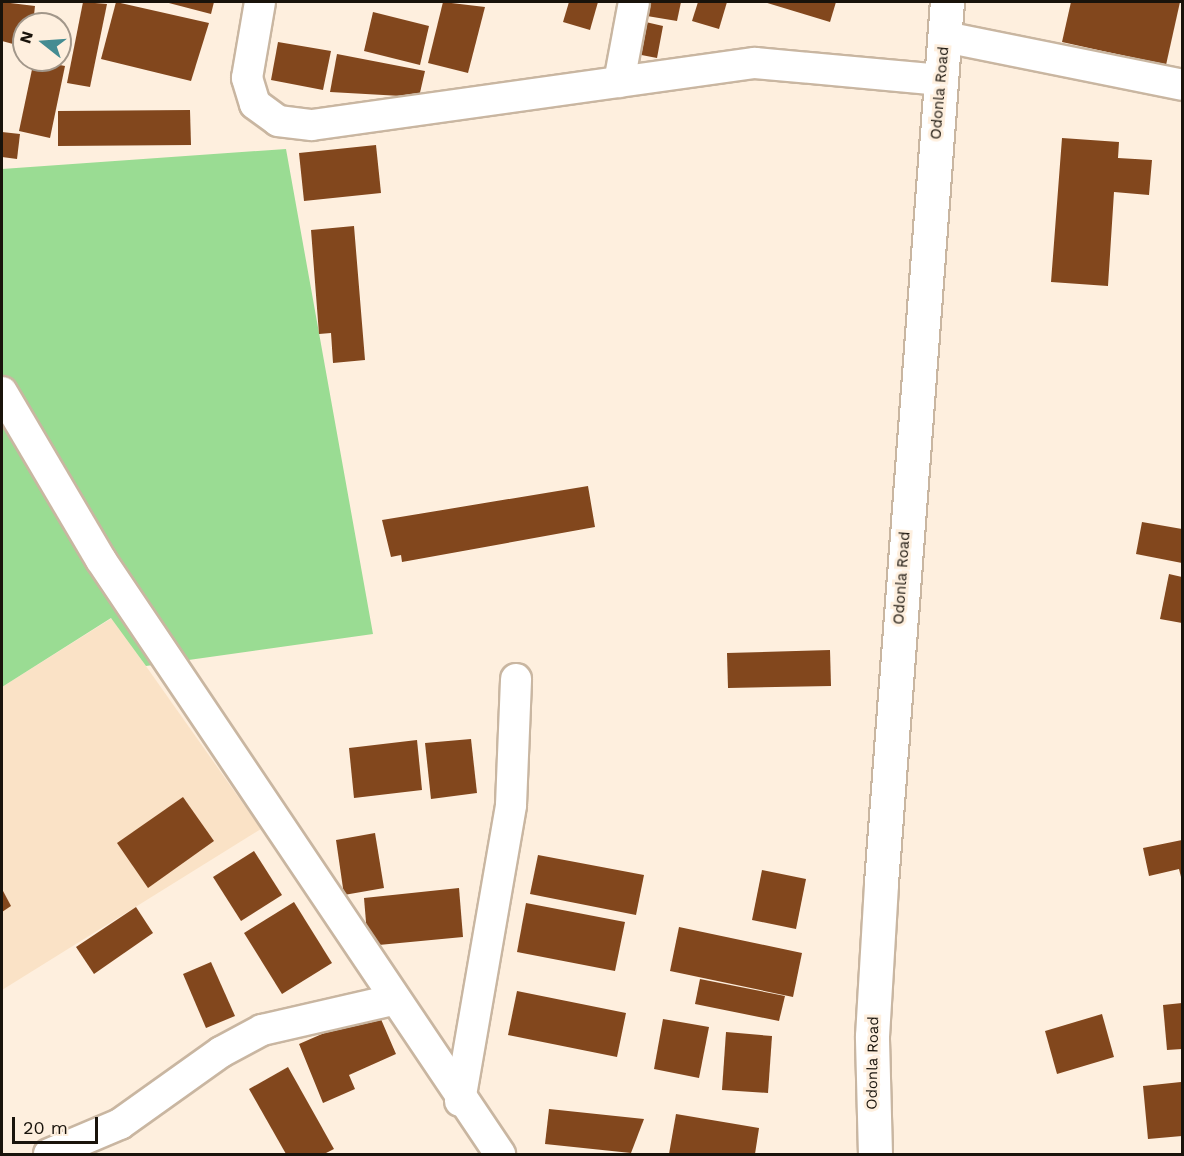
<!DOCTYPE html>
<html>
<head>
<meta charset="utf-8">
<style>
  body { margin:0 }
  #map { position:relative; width:1184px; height:1156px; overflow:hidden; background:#feefde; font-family:"Work Sans",sans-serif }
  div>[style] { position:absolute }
  .built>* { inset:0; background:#fae2c6 }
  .green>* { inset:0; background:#9adc93 }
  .building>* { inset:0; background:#82471d }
  .roads { filter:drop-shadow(2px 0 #c9b6a1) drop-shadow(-2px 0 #c9b6a1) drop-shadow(0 2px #c9b6a1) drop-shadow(0 -2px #c9b6a1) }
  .street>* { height:30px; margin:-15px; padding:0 15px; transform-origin:15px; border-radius:15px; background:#fff }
  .secondary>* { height:33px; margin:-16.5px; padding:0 16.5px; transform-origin:16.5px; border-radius:16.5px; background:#fff }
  span { translate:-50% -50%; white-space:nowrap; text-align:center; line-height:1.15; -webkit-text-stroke:6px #feefde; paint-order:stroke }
  .street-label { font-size:15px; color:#19130b }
  .frame { position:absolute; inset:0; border:3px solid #19130b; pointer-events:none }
  .north { position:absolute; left:12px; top:12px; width:60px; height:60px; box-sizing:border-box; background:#feefde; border:2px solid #a2978a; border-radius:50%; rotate:287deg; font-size:16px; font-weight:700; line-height:24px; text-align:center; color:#19130b }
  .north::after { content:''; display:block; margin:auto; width:21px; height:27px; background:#448c92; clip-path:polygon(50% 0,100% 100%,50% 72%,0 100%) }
  .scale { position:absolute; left:12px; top:1117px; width:86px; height:27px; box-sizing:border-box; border:3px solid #19130b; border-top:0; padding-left:8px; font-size:18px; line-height:21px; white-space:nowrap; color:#19130b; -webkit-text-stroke:4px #feefde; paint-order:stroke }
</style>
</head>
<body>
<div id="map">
  <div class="built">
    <i style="clip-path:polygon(112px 618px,261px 829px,2px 990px,2px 687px)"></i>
  </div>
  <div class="green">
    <i style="clip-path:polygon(286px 149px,373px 634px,146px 666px,111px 618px,2px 687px,2px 169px)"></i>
  </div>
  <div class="building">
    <i style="clip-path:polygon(2px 2px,35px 6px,33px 24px,24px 24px,24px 47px,2px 41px)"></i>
    <i style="clip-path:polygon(83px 2px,107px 4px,90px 87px,67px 83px)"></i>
    <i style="clip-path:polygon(116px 2px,209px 23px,191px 81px,101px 59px)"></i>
    <i style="clip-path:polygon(165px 2px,214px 2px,211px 14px)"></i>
    <i style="clip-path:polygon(443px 2px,485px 7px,468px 73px,428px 63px)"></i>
    <i style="clip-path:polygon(569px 2px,598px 2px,590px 30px,563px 22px)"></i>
    <i style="clip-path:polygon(643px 2px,681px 2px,677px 21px,641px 15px)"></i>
    <i style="clip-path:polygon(698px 2px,727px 2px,719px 29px,692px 21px)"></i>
    <i style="clip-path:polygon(764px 2px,836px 2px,830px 22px)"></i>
    <i style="clip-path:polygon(1071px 2px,1180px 2px,1166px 65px,1062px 42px)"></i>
    <i style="clip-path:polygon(373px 12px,429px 26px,420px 65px,364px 51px)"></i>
    <i style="clip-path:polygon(637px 20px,663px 26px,657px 58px,631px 53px)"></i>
    <i style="clip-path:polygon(278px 42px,331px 51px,323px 90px,271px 80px)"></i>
    <i style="clip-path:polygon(337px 54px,425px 71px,419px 97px,330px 92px)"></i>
    <i style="clip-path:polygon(34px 60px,65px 66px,50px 138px,19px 131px)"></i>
    <i style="clip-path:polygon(190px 110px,191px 145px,58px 146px,58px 111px)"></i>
    <i style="clip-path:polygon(2px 132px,20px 134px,17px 159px,2px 157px)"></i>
    <i style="clip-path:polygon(1062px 138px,1119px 142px,1118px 158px,1152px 160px,1149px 195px,1114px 192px,1108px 286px,1051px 282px)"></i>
    <i style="clip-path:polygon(376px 145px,381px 193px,304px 201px,299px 153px)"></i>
    <i style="clip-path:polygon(354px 226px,365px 360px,333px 363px,331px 333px,319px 334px,311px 230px)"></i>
    <i style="clip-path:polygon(588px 486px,595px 527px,402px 562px,401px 555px,391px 557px,382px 520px)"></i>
    <i style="clip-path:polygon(1142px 522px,1182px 529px,1182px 563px,1136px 554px)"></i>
    <i style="clip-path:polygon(1169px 574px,1182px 577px,1182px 623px,1160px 619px)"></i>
    <i style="clip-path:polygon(830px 650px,831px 686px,728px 688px,727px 653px)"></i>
    <i style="clip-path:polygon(471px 739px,477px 793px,431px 799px,425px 743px)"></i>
    <i style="clip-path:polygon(417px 740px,422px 790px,354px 798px,349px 748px)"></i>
    <i style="clip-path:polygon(183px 797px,214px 841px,148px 888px,117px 843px)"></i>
    <i style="clip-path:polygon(375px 833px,384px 888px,344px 895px,336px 840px)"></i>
    <i style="clip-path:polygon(1182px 840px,1182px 881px,1179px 869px,1149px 876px,1143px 848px)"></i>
    <i style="clip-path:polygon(254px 851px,282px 895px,241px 921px,213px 877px)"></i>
    <i style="clip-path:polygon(538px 855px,644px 875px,636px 915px,530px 894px)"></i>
    <i style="clip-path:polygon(762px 870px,806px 879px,796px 929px,752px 920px)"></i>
    <i style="clip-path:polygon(459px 888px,463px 937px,368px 946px,364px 898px)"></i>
    <i style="clip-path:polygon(2px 889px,11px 906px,2px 912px)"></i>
    <i style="clip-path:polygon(294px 902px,332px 963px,282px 994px,244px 933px)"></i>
    <i style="clip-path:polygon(526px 903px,625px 922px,615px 971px,517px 952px)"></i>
    <i style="clip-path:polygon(136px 907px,153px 933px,94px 974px,76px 947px)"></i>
    <i style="clip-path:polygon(679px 927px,802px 953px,793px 997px,670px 971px)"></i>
    <i style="clip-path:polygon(211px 962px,235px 1016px,206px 1028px,183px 974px)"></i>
    <i style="clip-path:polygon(700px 979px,785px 996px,779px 1021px,695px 1004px)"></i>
    <i style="clip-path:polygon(517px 991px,626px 1013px,617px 1057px,508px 1035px)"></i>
    <i style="clip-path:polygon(1182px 1003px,1182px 1049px,1167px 1050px,1163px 1005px)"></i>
    <i style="clip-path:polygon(377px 1010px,396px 1054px,349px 1075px,355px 1089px,323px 1103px,299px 1044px)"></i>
    <i style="clip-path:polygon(1102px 1014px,1114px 1057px,1057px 1074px,1045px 1031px)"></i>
    <i style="clip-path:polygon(663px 1019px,709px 1027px,699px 1078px,654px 1069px)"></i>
    <i style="clip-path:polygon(726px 1032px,772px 1036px,768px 1093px,722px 1090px)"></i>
    <i style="clip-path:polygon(288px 1067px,334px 1149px,324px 1154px,286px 1154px,249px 1089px)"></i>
    <i style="clip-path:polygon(1181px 1082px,1182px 1136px,1148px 1139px,1143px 1086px)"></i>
    <i style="clip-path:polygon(549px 1109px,644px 1119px,631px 1153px,545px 1144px)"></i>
    <i style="clip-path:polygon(676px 1114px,759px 1128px,755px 1154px,669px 1154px)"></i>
  </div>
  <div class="roads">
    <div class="street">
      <i style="left:260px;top:2px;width:77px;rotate:99.7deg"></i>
      <i style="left:247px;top:78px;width:27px;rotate:73deg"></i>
      <i style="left:255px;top:104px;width:29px;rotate:36deg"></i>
      <i style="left:278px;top:121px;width:34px;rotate:7deg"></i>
      <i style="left:312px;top:125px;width:447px;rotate:-8deg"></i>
      <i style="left:755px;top:63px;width:187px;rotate:5.2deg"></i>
      <i style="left:945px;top:37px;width:242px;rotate:11.4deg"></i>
      <i style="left:619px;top:82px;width:81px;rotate:-79.4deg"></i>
      <i style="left:2px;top:392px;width:195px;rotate:59.5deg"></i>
      <i style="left:101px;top:560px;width:716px;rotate:56.11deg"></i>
      <i style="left:460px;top:1101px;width:300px;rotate:-80.2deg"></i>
      <i style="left:511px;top:805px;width:126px;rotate:-87.7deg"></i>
      <i style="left:49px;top:1154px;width:77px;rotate:-22.9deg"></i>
      <i style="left:120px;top:1124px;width:124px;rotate:-35.5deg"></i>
      <i style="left:221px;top:1052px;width:47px;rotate:-28.2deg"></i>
      <i style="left:262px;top:1030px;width:134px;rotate:-12.9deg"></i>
    </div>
    <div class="secondary">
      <i style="left:875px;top:1154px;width:118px;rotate:-91.5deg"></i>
      <i style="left:872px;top:1036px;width:153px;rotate:-86.6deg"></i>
      <i style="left:881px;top:883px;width:883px;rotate:-85.72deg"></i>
    </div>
  </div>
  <div class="street-label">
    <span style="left:940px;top:93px;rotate:-85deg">Odonla Road</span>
    <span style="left:902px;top:578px;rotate:-86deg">Odonla Road</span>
    <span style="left:873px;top:1063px;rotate:-89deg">Odonla Road</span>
  </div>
  <div class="frame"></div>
  <div class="north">N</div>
  <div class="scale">20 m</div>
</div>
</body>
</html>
